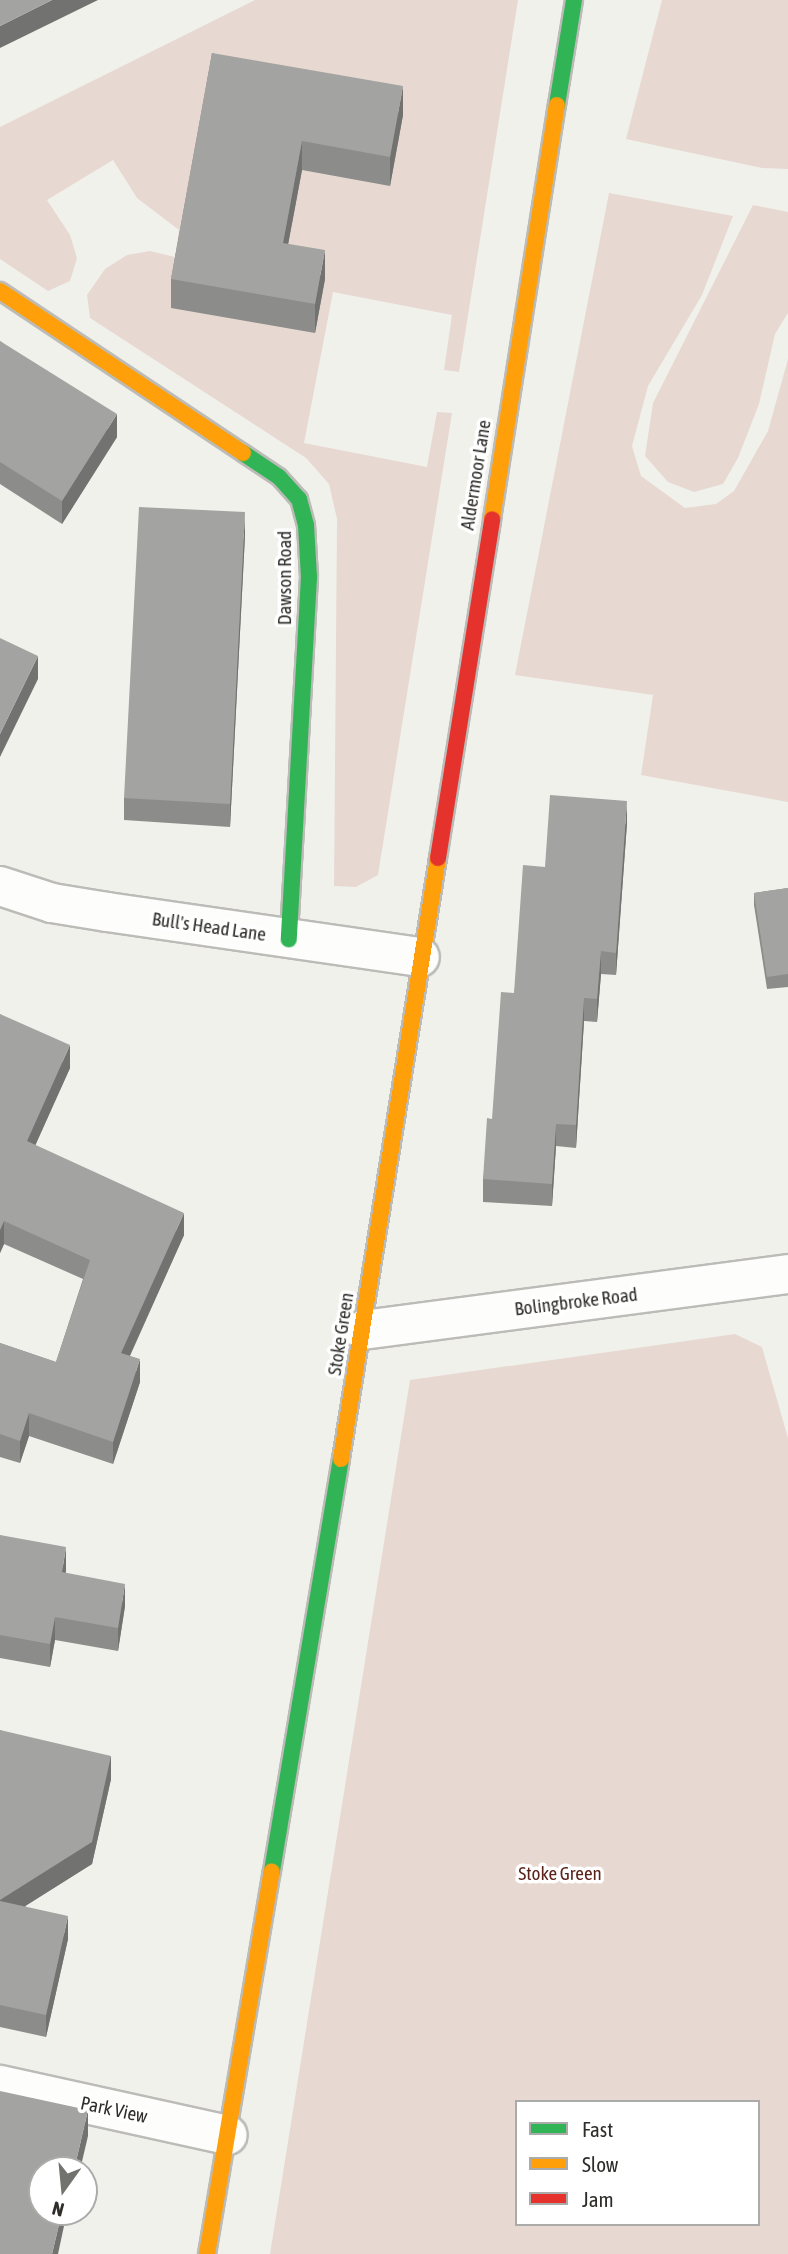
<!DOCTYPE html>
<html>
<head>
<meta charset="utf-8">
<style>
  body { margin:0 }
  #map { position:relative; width:788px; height:2254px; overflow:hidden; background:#f1f1ec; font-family:"Asap Condensed",sans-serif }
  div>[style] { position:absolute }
  .green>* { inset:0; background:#e8d8d2 }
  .roads { filter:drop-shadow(2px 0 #bcbbb7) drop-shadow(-2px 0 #bcbbb7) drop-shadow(0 2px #bcbbb7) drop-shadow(0 -2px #bcbbb7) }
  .street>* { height:38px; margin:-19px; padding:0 19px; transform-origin:19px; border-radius:19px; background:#fdfdfc }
  .fast>* { height:16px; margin:-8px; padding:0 8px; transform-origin:8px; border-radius:8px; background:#30b455 }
  .slow>* { height:16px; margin:-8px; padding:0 8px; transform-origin:8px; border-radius:8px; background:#ff9f0a }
  .jam>* { height:16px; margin:-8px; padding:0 8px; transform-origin:8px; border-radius:8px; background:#e5322d }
  .wall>* { inset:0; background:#8c8d8a }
  .shaded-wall>* { inset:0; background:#727371 }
  .building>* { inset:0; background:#a3a4a1 }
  span { translate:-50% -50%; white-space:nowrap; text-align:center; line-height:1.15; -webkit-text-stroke:7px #fff; paint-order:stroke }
  .street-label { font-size:19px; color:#2e2d2a }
  .park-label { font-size:19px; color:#5c231a }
  .legend { position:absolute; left:515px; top:2100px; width:245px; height:126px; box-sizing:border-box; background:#fff; border:2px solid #ababaa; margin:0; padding:9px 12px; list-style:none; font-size:21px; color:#2e2d2a }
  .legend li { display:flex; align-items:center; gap:14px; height:35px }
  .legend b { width:35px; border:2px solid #ababaa }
  .north { position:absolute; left:28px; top:2156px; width:70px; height:70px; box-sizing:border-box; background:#fff; border:2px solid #ababaa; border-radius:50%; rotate:195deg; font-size:19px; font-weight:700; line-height:28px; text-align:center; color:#2e2d2a }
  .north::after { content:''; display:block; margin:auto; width:24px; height:32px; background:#72726e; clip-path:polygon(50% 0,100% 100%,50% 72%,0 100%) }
</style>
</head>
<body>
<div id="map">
  <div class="green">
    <i style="clip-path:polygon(255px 0,518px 0,459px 372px,444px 370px,452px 315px,333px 292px,304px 443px,427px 467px,437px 412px,452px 413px,378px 875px,356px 887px,334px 886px,337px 519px,329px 484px,306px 458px,90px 318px,87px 295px,105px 269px,127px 255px,150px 251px,175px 257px,179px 230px,137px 198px,113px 160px,47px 200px,70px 235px,77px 258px,70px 281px,48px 291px,0 259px,0 127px)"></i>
    <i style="clip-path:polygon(662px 0,788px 0,788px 169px,762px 168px,626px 139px)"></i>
    <i style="clip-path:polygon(609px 193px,733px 216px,702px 295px,648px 386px,632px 446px,641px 476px,685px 508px,716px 504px,734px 491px,768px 431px,788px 359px,788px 802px,641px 775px,653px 695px,515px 675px)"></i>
    <i style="clip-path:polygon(753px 205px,788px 212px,788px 313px,775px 334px,759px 404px,738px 458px,723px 484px,694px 492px,668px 482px,645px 456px,653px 403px)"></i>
    <i style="clip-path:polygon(evenodd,735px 1334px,762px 1347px,788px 1438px,788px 2254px,270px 2254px,410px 1380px,735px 1334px,517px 2102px,758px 2102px,758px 2224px,517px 2224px,517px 2102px)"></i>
  </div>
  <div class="roads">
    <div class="street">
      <i style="left:0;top:886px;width:55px;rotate:18.1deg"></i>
      <i style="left:52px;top:903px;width:56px;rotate:9.3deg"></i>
      <i style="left:107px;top:912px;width:316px;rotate:8.2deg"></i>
      <i style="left:363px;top:1330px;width:429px;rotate:-7.5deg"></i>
      <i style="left:0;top:2085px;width:233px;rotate:12.4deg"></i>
    </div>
    <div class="fast">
      <i style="left:557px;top:105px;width:106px;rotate:-80.8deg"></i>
      <i style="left:243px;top:453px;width:43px;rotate:33.7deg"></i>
      <i style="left:279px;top:477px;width:30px;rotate:48deg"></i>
      <i style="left:299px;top:499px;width:27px;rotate:75deg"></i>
      <i style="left:306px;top:525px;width:52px;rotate:86.7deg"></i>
      <i style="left:309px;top:577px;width:363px;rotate:93.2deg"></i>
      <i style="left:272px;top:1871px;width:418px;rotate:-80.5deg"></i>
    </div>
    <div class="slow">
      <i style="left:0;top:291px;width:292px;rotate:33.7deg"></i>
      <i style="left:492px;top:519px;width:419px;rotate:-81.1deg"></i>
      <i style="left:341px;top:1459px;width:609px;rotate:-80.83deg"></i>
      <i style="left:207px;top:2254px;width:388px;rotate:-80.4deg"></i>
    </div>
    <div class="jam">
      <i style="left:438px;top:858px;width:343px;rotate:-80.9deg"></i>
    </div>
  </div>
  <div class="wall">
    <i style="clip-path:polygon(212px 53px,403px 115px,390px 186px,302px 170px,288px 244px,325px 279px,315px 333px,171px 308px,171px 279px)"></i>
    <i style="clip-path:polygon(0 341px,117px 437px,62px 524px,0 484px)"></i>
    <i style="clip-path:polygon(245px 535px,230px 827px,124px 820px,124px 798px)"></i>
    <i style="clip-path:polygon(627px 823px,616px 975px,601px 974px,597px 1022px,584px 1021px,576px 1148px,556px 1146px,552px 1206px,483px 1202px,483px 1179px,514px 993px,545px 867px)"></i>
    <i style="clip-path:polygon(788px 888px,788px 987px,767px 989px,754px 905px,754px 893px)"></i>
    <i style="clip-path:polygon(0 1014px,70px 1068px,35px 1145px,184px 1235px,130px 1356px,140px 1382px,113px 1464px,29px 1436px,20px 1463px,0 1457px,0 1343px,56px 1362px,83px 1279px,4px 1244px,0 1253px)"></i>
    <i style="clip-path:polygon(0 1535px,66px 1569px,66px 1573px,125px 1606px,118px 1651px,55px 1640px,50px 1667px,0 1658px)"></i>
    <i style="clip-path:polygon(0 1730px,111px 1779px,92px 1864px,25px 1906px,68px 1939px,46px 2037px,0 2027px)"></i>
  </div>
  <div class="shaded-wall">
    <i style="clip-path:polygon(52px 0,98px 0,0 48px,0 26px)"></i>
    <i style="clip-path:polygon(403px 86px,403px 115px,390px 186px,390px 157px)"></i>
    <i style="clip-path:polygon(302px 141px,302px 170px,283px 272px,283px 243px)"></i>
    <i style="clip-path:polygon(325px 250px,325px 279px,315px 333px,315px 304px)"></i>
    <i style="clip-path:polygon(117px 414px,117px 437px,62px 524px,62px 501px)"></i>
    <i style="clip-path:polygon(245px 512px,245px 535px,230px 827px,230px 804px)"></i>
    <i style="clip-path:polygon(38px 656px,38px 679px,0 757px,0 734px)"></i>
    <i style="clip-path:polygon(627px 801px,627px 823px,616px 975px,616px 953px)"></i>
    <i style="clip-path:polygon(601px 951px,601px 974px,597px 1022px,597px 999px)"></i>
    <i style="clip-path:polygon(584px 998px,584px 1021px,576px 1148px,576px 1125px)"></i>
    <i style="clip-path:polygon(70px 1045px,70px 1068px,27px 1164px,27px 1141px)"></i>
    <i style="clip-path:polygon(556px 1124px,556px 1146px,552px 1206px,552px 1184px)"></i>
    <i style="clip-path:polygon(184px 1213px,184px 1235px,121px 1375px,121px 1353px)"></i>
    <i style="clip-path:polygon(4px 1221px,4px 1244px,0 1253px,0 1230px)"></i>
    <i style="clip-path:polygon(140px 1359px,140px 1382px,113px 1464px,113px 1442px)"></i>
    <i style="clip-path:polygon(29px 1413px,29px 1436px,20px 1463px,20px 1441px)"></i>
    <i style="clip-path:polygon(66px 1547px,66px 1569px,62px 1595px,62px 1572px)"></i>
    <i style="clip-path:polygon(125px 1584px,125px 1606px,118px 1651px,118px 1628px)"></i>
    <i style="clip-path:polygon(55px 1617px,55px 1640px,50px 1667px,50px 1644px)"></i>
    <i style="clip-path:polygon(111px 1756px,111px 1779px,92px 1864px,0 1922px,0 1900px)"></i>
    <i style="clip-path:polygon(68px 1916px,68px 1939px,46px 2037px,46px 2015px)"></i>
    <i style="clip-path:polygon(88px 2110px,88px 2136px,80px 2170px,74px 2170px)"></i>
    <i style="clip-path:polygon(62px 2212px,67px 2212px,58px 2254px,52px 2254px)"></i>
  </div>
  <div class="building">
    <i style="clip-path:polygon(0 0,52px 0,0 26px)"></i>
    <i style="clip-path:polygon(212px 53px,403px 86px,390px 157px,302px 141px,283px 243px,325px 250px,315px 304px,171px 279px)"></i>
    <i style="clip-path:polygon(0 341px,117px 414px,62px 501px,0 462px)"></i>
    <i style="clip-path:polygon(139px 507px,245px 512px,230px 804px,124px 798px)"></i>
    <i style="clip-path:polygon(0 638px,38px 656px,0 734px)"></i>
    <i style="clip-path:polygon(550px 795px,627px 801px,616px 953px,601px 951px,597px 999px,584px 998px,576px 1125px,556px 1124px,552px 1184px,483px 1179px,487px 1118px,492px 1119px,501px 992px,514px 993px,523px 865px,545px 867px)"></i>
    <i style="clip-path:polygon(788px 888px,788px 974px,767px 977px,754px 893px)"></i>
    <i style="clip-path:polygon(0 1014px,70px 1045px,27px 1141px,184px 1213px,121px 1353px,140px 1359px,113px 1442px,29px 1413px,20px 1441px,0 1434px,0 1343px,56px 1362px,90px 1260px,4px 1221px,0 1230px)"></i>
    <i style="clip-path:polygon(0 1535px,66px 1547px,62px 1572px,125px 1584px,118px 1628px,55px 1617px,50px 1644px,0 1635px)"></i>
    <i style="clip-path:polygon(0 1730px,111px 1756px,92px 1842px,0 1900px)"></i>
    <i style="clip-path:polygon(0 1901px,68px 1916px,46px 2015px,0 2005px)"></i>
    <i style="clip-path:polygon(0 2091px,88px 2110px,74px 2170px,42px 2170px,42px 2212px,62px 2212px,52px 2254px,0 2254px)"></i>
  </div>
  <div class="street-label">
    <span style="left:476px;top:475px;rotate:-81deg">Aldermoor Lane</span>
    <span style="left:285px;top:578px;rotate:-90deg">Dawson Road</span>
    <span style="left:209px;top:927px;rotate:8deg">Bull's Head Lane</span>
    <span style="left:576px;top:1302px;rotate:-7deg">Bolingbroke Road</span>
    <span style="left:341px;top:1334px;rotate:-81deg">Stoke Green</span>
    <span style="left:114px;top:2110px;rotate:12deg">Park View</span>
  </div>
  <div class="park-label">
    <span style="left:560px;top:1874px">Stoke Green</span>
  </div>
  <ul class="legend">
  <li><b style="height:9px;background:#30b455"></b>Fast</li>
  <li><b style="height:9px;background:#ff9f0a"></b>Slow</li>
  <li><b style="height:9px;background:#e5322d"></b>Jam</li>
  </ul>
  <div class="north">N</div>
</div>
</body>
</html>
